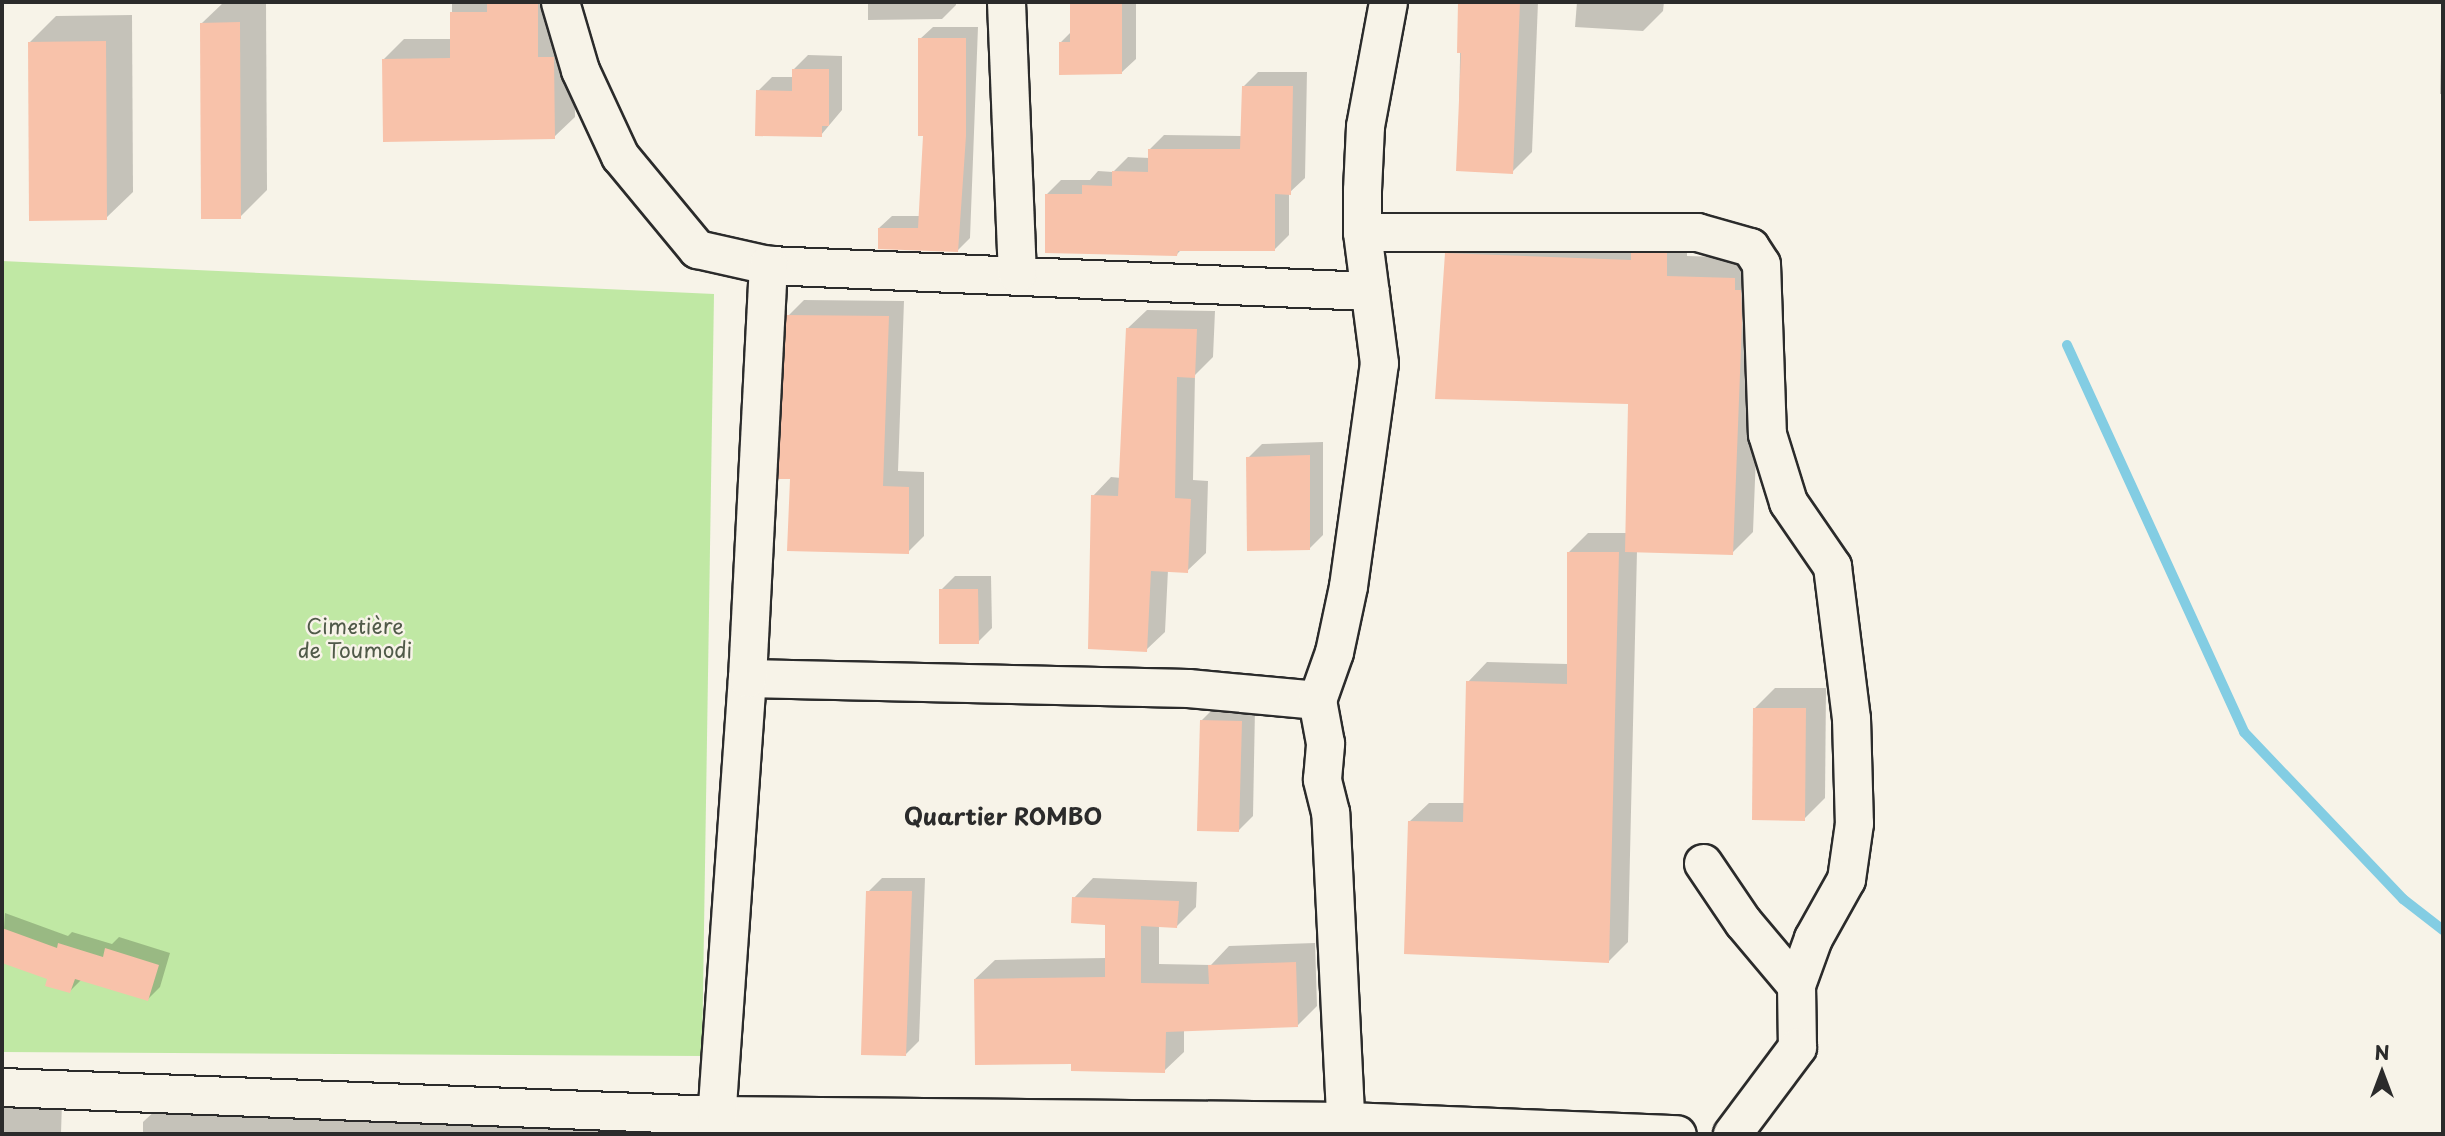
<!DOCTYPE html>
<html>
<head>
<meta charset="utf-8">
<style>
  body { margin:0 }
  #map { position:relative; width:2445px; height:1136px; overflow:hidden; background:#f7f3e8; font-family:"Playpen Sans",sans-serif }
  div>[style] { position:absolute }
  .green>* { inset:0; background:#c0e8a4 }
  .shadow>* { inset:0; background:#0003 }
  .stream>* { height:10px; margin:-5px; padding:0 5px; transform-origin:5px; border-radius:5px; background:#83cde3 }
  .building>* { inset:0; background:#f8c2aa }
  .roads { filter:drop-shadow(2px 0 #2b2b2b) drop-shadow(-2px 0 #2b2b2b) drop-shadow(0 2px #2b2b2b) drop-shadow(0 -2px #2b2b2b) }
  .minor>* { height:37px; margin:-18.5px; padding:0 18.5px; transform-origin:18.5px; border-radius:18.5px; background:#f7f3e8 }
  span { translate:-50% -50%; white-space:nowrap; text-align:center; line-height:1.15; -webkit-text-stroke:5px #f7f3e8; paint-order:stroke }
  .park-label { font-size:21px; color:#505a49 }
  .neighbourhood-label { font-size:23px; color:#2b2b2b; font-weight:700 }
  .frame { position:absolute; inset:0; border:4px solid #2b2b2b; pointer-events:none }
  .north { position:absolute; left:2347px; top:1038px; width:70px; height:70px; -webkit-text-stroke:5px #f7f3e8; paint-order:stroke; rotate:0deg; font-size:19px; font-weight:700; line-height:28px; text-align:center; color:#2b2b2b }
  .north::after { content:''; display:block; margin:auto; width:24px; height:32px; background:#2b2b2b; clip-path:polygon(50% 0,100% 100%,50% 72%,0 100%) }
</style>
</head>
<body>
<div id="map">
  <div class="green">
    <i style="clip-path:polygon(2px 261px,714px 294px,702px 1056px,2px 1052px)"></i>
  </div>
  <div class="shadow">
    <i style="clip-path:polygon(224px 2px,266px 2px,267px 190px,240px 217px,202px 23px)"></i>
    <i style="clip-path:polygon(452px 2px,558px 2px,574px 37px,575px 117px,554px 137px,383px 60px,404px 39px,452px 39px)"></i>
    <i style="clip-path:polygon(868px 2px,956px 2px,956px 5px,942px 19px,868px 20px)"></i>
    <i style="clip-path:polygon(1075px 2px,1136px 2px,1136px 59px,1122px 72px,1060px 43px,1072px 31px)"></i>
    <i style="clip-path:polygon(1461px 2px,1538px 2px,1532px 152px,1512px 172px,1458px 170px)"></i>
    <i style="clip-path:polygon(1577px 2px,1664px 2px,1663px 11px,1643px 31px,1575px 27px)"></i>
    <i style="clip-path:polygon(132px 15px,133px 192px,106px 218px,29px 43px,56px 16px)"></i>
    <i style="clip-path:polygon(933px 27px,978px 27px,970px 238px,958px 250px,879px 228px,892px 216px,920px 216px,925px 134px,920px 39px)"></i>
    <i style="clip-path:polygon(2443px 53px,2443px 94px,2440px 94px,2441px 55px)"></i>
    <i style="clip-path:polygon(808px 55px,842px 56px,842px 110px,821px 135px,758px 91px,772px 77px,794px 77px,794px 69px)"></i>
    <i style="clip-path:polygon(1258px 72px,1307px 72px,1305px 178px,1289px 193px,1289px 235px,1274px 250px,1181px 250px,1177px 254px,1047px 194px,1061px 180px,1090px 180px,1098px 171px,1113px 172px,1128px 157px,1150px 158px,1150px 149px,1164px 135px,1242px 136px,1243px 87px)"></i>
    <i style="clip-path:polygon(1468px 233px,1687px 233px,1687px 256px,1755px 258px,1762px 300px,1753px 532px,1732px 553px,1637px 551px,1628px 942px,1609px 961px,1409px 822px,1429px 803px,1465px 803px,1468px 682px,1487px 662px,1568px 664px,1568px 553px,1588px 533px,1627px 533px,1630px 403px,1447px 254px)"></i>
    <i style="clip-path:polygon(804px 300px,904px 301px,898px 471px,924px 472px,924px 536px,908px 552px,791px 477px,788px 316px)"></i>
    <i style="clip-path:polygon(1147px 310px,1215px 311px,1213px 357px,1195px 375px,1193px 480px,1208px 481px,1206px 553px,1187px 571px,1168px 570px,1165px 632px,1146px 650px,1093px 496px,1111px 477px,1121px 478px,1128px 328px)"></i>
    <i style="clip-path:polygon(1323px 442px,1323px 535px,1309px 549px,1248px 458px,1262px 444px)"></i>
    <i style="clip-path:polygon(955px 576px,991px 576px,992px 628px,978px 642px,941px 590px)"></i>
    <i style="clip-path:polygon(1775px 688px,1826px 688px,1825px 798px,1804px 819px,1755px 708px)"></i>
    <i style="clip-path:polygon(1215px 707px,1255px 708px,1253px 816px,1239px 830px,1201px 721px)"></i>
    <i style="clip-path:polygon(882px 878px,925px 878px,919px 1041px,905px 1055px,868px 892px)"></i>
    <i style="clip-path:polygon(1093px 878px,1197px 882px,1196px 907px,1177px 926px,1159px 925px,1159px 964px,1211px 965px,1229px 946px,1315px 943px,1317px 1006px,1298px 1025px,1184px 1030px,1184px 1052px,1164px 1071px,1073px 1062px,975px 979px,995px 960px,1106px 958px,1106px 923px,1074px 898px)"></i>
    <i style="clip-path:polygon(5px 913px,68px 936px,72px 932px,112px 944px,119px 937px,170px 953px,160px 987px,148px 999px,81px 980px,70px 991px,49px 978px,2px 962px)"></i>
    <i style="clip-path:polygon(62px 1101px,61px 1134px,2px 1134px,2px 1103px)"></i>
    <i style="clip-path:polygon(158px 1108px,608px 1120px,608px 1134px,143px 1134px,143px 1122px)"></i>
  </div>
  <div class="stream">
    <i style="left:2067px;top:345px;width:426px;rotate:65.4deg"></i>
    <i style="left:2244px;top:732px;width:231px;rotate:46.4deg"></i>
    <i style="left:2403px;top:899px;width:51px;rotate:37.8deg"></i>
  </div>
  <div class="building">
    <i style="clip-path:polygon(487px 2px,538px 2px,538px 57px,554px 57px,555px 139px,383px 142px,382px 59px,450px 58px,450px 12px,487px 12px)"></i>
    <i style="clip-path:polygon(1458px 2px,1520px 2px,1513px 174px,1456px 171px,1461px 53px,1457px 53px)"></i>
    <i style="clip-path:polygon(1070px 4px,1122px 4px,1122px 74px,1059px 75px,1059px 42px,1070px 42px)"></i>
    <i style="clip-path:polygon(240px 22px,241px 219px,201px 219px,200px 23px)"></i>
    <i style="clip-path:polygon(918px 38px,966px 38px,966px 136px,958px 252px,878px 249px,878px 228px,918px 228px,923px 136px,918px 136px)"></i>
    <i style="clip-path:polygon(106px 41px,107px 220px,29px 221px,28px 42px)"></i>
    <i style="clip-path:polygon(792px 69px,829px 69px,829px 126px,822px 126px,822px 137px,755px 136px,756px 90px,792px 91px)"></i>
    <i style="clip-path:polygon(1242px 86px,1293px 86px,1291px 195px,1275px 194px,1275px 251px,1178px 251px,1177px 256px,1045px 253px,1045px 194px,1082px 194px,1082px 185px,1112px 186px,1112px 171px,1148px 172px,1148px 149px,1240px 149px)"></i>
    <i style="clip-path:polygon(1445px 253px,1631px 260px,1631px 253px,1667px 253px,1667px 276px,1735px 278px,1735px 290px,1741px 290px,1742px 322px,1733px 555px,1625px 552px,1628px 404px,1435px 399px)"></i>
    <i style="clip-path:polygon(786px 315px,889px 316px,883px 486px,909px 487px,909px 554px,787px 551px,790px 479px,778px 479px)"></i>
    <i style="clip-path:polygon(1126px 328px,1197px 329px,1195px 378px,1177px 377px,1175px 498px,1191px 499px,1188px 573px,1151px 571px,1147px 652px,1088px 649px,1091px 495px,1118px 496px)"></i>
    <i style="clip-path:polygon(1310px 455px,1310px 550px,1247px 551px,1246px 457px)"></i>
    <i style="clip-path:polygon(1567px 552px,1619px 552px,1609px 963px,1404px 954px,1408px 821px,1463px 822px,1466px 681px,1567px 684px)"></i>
    <i style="clip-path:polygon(939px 589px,978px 589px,979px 644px,939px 644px)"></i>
    <i style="clip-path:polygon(1753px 708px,1806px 708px,1805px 821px,1752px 820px)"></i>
    <i style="clip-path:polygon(1200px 720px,1242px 721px,1239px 832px,1197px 831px)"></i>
    <i style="clip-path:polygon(866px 891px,912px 891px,906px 1056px,861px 1055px)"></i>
    <i style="clip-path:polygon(1072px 897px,1179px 901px,1177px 928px,1141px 926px,1141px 983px,1209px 984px,1208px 965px,1296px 962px,1298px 1027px,1166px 1032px,1165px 1073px,1071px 1071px,1071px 1064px,975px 1065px,974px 979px,1105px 977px,1105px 925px,1071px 923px)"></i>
    <i style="clip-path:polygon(2px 928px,57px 948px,58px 943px,103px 957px,105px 948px,159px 965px,148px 1001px,75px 979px,70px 993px,45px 986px,47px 979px,2px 963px)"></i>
  </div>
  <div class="roads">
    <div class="minor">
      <i style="left:560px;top:2px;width:71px;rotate:73.6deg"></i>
      <i style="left:580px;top:70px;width:95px;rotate:65.1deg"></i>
      <i style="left:620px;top:156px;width:121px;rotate:50.4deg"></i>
      <i style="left:697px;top:249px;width:73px;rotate:12.7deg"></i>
      <i style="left:768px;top:265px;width:602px;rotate:2.48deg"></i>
      <i style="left:1006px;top:2px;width:271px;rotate:87.7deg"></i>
      <i style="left:1362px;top:232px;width:335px"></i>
      <i style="left:1697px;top:232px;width:55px;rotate:15.8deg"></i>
      <i style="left:1750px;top:247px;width:20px;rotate:57deg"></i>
      <i style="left:1761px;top:264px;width:170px;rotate:88deg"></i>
      <i style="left:1767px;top:434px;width:71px;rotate:72.8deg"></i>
      <i style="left:1788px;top:502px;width:78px;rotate:55.5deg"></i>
      <i style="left:1832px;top:566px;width:153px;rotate:82.9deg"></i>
      <i style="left:1851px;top:718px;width:105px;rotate:88.4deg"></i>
      <i style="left:1854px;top:823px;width:57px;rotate:98.1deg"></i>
      <i style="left:1846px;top:879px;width:68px;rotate:119.2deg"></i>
      <i style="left:1813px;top:938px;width:50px;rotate:109.9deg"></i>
      <i style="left:1796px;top:985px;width:62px;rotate:89.1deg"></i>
      <i style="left:1797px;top:1047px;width:109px;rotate:126.8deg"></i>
      <i style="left:747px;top:678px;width:441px;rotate:1.3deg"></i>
      <i style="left:1188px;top:688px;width:130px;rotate:5.3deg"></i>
      <i style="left:1703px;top:863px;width:71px;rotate:55.9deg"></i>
      <i style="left:1743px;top:922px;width:82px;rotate:49.9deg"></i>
      <i style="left:2px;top:1087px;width:715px;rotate:2.25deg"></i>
      <i style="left:716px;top:1115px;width:631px;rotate:0.54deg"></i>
      <i style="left:1347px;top:1121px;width:330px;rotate:2.3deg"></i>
      <i style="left:715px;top:1134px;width:457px;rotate:-86deg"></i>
      <i style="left:747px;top:678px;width:414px;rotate:-87.1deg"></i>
      <i style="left:1346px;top:1134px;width:322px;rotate:-92.8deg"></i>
      <i style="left:1330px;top:812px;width:34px;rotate:-104deg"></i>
      <i style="left:1322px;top:779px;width:36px;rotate:-85deg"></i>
      <i style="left:1325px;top:743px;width:44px;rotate:-100.5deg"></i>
      <i style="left:1317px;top:700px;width:51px;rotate:-70.5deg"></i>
      <i style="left:1334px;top:652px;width:67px;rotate:-78deg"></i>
      <i style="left:1348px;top:586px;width:225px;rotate:-82.1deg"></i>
      <i style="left:1379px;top:363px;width:132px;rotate:-97.4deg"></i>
      <i style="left:1362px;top:232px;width:42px;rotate:-90deg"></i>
      <i style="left:1362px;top:190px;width:64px;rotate:-87.3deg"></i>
      <i style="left:1365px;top:126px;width:126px;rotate:-79.5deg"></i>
    </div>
  </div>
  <div class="park-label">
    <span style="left:355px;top:637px">Cimetière<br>de Toumodi</span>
  </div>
  <div class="neighbourhood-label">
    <span style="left:1003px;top:816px">Quartier ROMBO</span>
  </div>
  <div class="frame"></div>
  <div class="north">N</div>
</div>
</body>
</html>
